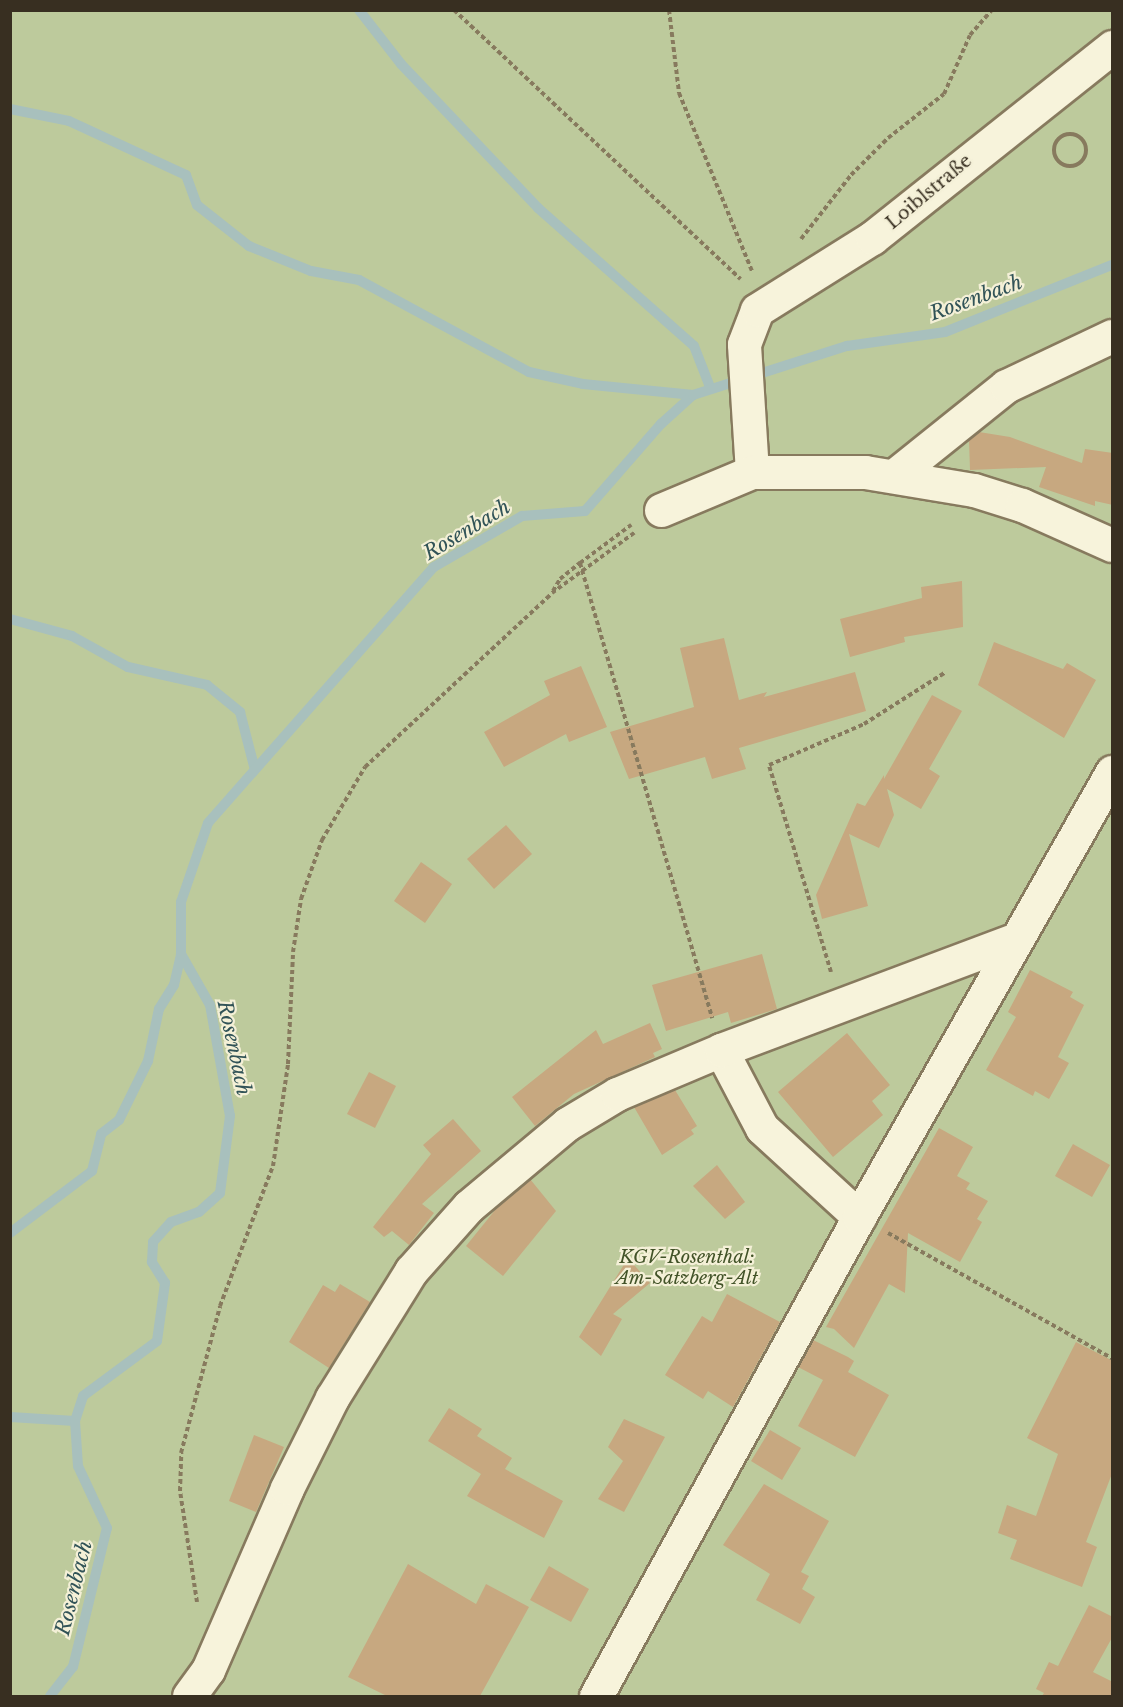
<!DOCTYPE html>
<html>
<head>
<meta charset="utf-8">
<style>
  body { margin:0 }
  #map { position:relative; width:1123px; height:1707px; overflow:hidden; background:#ece6c8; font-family:"Libre Baskerville",serif }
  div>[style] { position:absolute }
  .green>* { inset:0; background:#bdca9c }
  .stream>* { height:10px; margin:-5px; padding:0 5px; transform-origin:5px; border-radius:5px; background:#a8c0bd }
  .building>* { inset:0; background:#c7a880 }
  .path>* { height:4px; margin-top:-2px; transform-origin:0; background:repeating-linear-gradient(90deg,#877a5e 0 4.5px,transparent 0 7.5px) }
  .path>.ring { margin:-2px; padding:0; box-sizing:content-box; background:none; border:4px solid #877a5e; border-radius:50% }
  .roads { filter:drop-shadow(2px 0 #877a5e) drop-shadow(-2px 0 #877a5e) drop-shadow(0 2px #877a5e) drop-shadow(0 -2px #877a5e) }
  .minor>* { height:33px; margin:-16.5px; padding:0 16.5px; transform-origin:16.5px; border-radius:16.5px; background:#f7f3db }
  span { translate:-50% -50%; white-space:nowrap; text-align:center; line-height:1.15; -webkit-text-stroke:4.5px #f4f0d7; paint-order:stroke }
  .street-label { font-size:18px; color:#382f21 }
  .park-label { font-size:18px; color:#425328; font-style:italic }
  .water-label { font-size:20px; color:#315357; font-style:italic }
  .frame { position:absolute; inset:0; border:12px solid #382f21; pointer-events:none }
</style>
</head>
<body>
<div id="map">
  <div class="green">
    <i style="clip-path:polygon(11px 11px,1112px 11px,1112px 1696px,11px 1696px)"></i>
  </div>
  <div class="stream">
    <i style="left:359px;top:10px;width:68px;rotate:52.1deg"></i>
    <i style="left:401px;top:64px;width:199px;rotate:46.4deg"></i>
    <i style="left:538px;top:208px;width:208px;rotate:41.5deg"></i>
    <i style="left:694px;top:346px;width:44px;rotate:68.7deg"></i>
    <i style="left:10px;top:109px;width:60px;rotate:11.5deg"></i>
    <i style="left:69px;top:121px;width:129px;rotate:24.8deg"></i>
    <i style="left:186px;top:175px;width:32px;rotate:70deg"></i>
    <i style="left:197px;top:205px;width:66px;rotate:38.3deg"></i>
    <i style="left:249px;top:246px;width:67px;rotate:22deg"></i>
    <i style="left:311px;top:271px;width:49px;rotate:10.6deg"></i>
    <i style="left:359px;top:280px;width:193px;rotate:28.4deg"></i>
    <i style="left:529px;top:372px;width:55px;rotate:12.5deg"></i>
    <i style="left:583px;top:384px;width:111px;rotate:5.7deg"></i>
    <i style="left:10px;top:619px;width:64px;rotate:15.3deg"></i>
    <i style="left:72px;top:636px;width:64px;rotate:29deg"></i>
    <i style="left:128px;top:667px;width:81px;rotate:12.8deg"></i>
    <i style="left:207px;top:685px;width:43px;rotate:39.3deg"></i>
    <i style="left:240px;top:712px;width:56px;rotate:75.5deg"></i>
    <i style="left:10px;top:1233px;width:103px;rotate:-37.1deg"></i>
    <i style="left:92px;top:1171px;width:38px;rotate:-76deg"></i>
    <i style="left:101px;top:1134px;width:23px;rotate:-38deg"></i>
    <i style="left:119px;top:1120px;width:66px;rotate:-63.8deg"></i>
    <i style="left:148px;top:1061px;width:53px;rotate:-78.1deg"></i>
    <i style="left:159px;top:1009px;width:28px;rotate:-58deg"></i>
    <i style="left:174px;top:985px;width:32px;rotate:-77deg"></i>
    <i style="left:10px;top:1417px;width:65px;rotate:3.5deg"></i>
    <i style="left:50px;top:1696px;width:37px;rotate:-52deg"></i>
    <i style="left:73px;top:1667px;width:143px;rotate:-76.3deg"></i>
    <i style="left:107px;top:1528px;width:68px;rotate:-115.1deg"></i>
    <i style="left:78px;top:1466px;width:45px;rotate:-93.8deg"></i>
    <i style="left:75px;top:1421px;width:26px;rotate:-72deg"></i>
    <i style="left:83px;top:1396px;width:92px;rotate:-36.6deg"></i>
    <i style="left:157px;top:1341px;width:59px;rotate:-82.1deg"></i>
    <i style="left:165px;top:1283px;width:25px;rotate:-122deg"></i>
    <i style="left:152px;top:1262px;width:20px;rotate:-87deg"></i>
    <i style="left:153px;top:1242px;width:27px;rotate:-48deg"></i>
    <i style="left:171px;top:1222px;width:30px;rotate:-20deg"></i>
    <i style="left:199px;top:1212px;width:28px;rotate:-42deg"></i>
    <i style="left:220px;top:1193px;width:78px;rotate:-82.6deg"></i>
    <i style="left:230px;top:1116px;width:113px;rotate:-100.2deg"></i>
    <i style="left:210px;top:1005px;width:59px;rotate:-119.6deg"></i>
    <i style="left:181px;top:954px;width:52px;rotate:-90deg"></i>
    <i style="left:181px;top:902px;width:83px;rotate:-71.1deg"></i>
    <i style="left:208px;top:823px;width:341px;rotate:-48.6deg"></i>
    <i style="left:434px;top:567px;width:102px;rotate:-30.1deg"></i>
    <i style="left:522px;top:516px;width:63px;rotate:-4.5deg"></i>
    <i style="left:585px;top:511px;width:116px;rotate:-48.9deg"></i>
    <i style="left:661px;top:424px;width:43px;rotate:-42.2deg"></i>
    <i style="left:693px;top:395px;width:162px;rotate:-17.7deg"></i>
    <i style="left:847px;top:346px;width:99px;rotate:-8.1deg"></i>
    <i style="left:945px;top:332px;width:180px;rotate:-21.9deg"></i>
  </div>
  <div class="building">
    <i style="clip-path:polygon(979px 432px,1010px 437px,1082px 463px,1085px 449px,1113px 453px,1113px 505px,1095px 501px,1095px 506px,1039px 487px,1046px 467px,970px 470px,969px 440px)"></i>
    <i style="clip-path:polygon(962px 581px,963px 627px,904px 637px,905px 642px,850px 657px,840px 619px,922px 598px,921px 587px)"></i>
    <i style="clip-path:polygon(724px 638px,739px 700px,767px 692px,764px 697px,855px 672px,866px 711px,739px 748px,746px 769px,712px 779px,705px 757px,629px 779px,610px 732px,694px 707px,680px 648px)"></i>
    <i style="clip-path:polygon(994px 642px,1063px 669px,1067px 663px,1096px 680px,1064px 738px,978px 685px)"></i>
    <i style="clip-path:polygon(581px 666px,607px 727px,569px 742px,566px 734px,504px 767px,484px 732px,550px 695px,544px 681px)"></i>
    <i style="clip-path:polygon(932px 695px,962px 711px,929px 769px,940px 776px,921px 809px,887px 789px,894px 815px,879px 848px,849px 834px,868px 906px,822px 919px,816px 895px,857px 803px,865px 806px,884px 775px,884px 779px)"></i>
    <i style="clip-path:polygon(506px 825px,532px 854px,494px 889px,467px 859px)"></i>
    <i style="clip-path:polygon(421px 862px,452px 884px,425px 923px,394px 901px)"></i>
    <i style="clip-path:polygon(762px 954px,777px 1009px,731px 1023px,728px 1012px,666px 1031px,652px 985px)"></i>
    <i style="clip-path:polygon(1030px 970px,1073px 992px,1070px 997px,1084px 1005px,1058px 1057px,1069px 1063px,1049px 1099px,1035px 1091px,1033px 1096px,986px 1070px,1016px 1017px,1008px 1012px)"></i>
    <i style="clip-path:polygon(650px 1023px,662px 1049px,653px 1053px,655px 1057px,574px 1094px,535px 1126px,512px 1097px,596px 1030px,603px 1044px)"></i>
    <i style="clip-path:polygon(847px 1033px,890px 1085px,872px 1101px,883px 1115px,833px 1157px,778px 1092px)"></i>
    <i style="clip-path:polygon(369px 1072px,396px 1086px,375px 1128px,347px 1114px)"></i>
    <i style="clip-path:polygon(675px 1090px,697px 1126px,691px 1130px,694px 1134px,662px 1155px,634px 1107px)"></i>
    <i style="clip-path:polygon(453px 1119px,481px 1151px,422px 1204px,434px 1213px,409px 1245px,392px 1231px,384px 1237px,373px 1227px,431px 1154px,423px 1145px)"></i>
    <i style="clip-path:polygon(939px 1128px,973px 1147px,957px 1176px,970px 1183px,966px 1189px,988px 1201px,977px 1219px,982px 1222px,960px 1262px,908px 1233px,905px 1293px,889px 1284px,854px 1348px,834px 1329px,826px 1327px)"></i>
    <i style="clip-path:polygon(1073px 1144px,1110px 1165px,1092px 1197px,1055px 1176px)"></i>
    <i style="clip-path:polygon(717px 1165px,745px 1202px,725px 1219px,693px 1186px)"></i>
    <i style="clip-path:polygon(530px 1179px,556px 1211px,503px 1276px,466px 1246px,500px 1204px)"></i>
    <i style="clip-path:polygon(628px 1258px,650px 1283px,613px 1314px,622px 1319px,601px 1356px,579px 1337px)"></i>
    <i style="clip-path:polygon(340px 1284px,370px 1302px,329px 1368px,289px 1342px,323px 1285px,335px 1292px)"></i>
    <i style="clip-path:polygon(727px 1294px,780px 1322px,733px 1407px,708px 1391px,703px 1399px,665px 1375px,702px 1316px,712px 1322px)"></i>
    <i style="clip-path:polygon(813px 1340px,848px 1357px,854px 1361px,848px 1372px,889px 1395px,855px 1457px,798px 1426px,823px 1380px,798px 1367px)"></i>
    <i style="clip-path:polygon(1076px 1342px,1113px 1361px,1113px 1471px,1086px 1542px,1097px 1547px,1082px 1587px,1010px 1559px,1017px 1540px,998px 1533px,1007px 1505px,1036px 1516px,1058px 1454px,1027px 1438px)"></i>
    <i style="clip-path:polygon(449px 1408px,482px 1429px,477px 1436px,512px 1458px,505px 1469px,563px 1501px,544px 1538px,467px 1496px,481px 1474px,428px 1441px)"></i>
    <i style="clip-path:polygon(624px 1419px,665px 1437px,624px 1512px,598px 1499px,623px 1461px,608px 1447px)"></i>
    <i style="clip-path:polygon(770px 1430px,801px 1448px,782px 1480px,751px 1461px)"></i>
    <i style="clip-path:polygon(254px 1435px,284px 1447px,256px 1512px,229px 1501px)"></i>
    <i style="clip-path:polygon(764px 1484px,829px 1521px,801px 1572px,809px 1576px,802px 1589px,815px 1597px,800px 1624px,756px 1600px,770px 1574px,723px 1545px)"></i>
    <i style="clip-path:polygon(408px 1564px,476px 1604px,486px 1584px,529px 1607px,480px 1696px,387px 1696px,348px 1677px)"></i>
    <i style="clip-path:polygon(549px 1566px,589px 1589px,571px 1622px,530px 1600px)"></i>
    <i style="clip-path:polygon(1089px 1605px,1113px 1617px,1113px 1636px,1093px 1672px,1113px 1682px,1113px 1696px,1042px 1696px,1044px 1693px,1036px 1689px,1049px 1662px,1058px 1666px)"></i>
  </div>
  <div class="path">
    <i style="left:454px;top:10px;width:393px;rotate:43.2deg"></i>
    <i style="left:669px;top:10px;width:84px;rotate:83.1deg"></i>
    <i style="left:679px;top:93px;width:192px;rotate:67.7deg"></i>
    <i class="ring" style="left:1054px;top:134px;width:28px;height:28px"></i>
    <i style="left:801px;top:239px;width:81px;rotate:-52deg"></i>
    <i style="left:851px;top:175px;width:52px;rotate:-45deg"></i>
    <i style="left:888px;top:138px;width:71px;rotate:-38.2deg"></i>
    <i style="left:944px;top:94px;width:64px;rotate:-66.2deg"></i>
    <i style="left:970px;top:35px;width:33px;rotate:-49deg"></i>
    <i style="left:580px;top:563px;width:474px;rotate:73.8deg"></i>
    <i style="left:553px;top:591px;width:14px;rotate:-60deg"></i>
    <i style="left:560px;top:579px;width:26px;rotate:-39deg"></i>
    <i style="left:580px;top:563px;width:64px;rotate:-36.7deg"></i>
    <i style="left:831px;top:972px;width:216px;rotate:-106.7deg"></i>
    <i style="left:769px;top:765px;width:103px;rotate:-23.3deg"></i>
    <i style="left:864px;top:724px;width:97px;rotate:-32.4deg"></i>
    <i style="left:888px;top:1233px;width:257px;rotate:29.2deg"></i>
    <i style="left:197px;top:1602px;width:112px;rotate:-98.7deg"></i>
    <i style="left:180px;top:1491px;width:38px;rotate:-88deg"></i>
    <i style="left:181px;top:1453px;width:152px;rotate:-75.1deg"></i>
    <i style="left:220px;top:1306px;width:150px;rotate:-69.3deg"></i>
    <i style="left:273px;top:1166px;width:103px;rotate:-81.6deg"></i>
    <i style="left:288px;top:1064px;width:112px;rotate:-87.4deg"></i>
    <i style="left:293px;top:952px;width:54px;rotate:-81.4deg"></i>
    <i style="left:301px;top:899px;width:63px;rotate:-70.4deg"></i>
    <i style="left:322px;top:840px;width:85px;rotate:-59.5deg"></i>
    <i style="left:365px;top:767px;width:255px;rotate:-42.9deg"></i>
    <i style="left:552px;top:593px;width:102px;rotate:-36.2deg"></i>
  </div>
  <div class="roads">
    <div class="minor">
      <i style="left:752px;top:472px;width:128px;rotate:-93.6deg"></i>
      <i style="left:744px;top:344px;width:36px;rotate:-69deg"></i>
      <i style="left:757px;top:310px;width:136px;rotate:-32.1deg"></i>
      <i style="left:872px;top:238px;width:307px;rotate:-38.5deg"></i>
      <i style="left:895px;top:475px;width:142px;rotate:-38.7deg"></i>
      <i style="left:1006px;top:386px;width:117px;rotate:-25.3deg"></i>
      <i style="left:661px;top:510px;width:99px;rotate:-22.7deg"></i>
      <i style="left:752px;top:472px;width:113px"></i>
      <i style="left:865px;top:472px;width:110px;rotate:9.4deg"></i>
      <i style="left:974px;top:490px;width:50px;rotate:17.4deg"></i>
      <i style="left:1022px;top:505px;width:98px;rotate:24deg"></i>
      <i style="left:721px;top:1050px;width:88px;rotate:62.3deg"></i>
      <i style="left:762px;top:1128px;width:132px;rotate:42.5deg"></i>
      <i style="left:189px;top:1696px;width:32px;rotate:-54deg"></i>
      <i style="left:208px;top:1670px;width:198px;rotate:-66.5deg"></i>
      <i style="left:287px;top:1488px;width:101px;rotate:-63.4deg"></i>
      <i style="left:332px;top:1398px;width:150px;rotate:-58.1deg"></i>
      <i style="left:411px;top:1271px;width:87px;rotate:-48.3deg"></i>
      <i style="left:469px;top:1206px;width:128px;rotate:-39.9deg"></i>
      <i style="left:567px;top:1124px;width:58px;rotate:-31deg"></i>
      <i style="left:617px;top:1094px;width:113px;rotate:-22.9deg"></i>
      <i style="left:721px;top:1050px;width:315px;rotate:-20.6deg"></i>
      <i style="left:596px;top:1696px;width:546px;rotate:-61.23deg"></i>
      <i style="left:859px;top:1217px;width:512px;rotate:-60.38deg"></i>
    </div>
  </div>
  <div class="street-label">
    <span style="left:929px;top:192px;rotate:-40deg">Loiblstraße</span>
  </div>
  <div class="park-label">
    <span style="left:687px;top:1268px">KGV-Rosenthal:<br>Am-Satzberg-Alt</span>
  </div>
  <div class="water-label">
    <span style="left:976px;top:298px;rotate:-20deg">Rosenbach</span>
    <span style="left:467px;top:530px;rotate:-31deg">Rosenbach</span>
    <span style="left:234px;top:1048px;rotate:78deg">Rosenbach</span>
    <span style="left:74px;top:1588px;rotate:-76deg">Rosenbach</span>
  </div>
  <div class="frame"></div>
</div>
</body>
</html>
